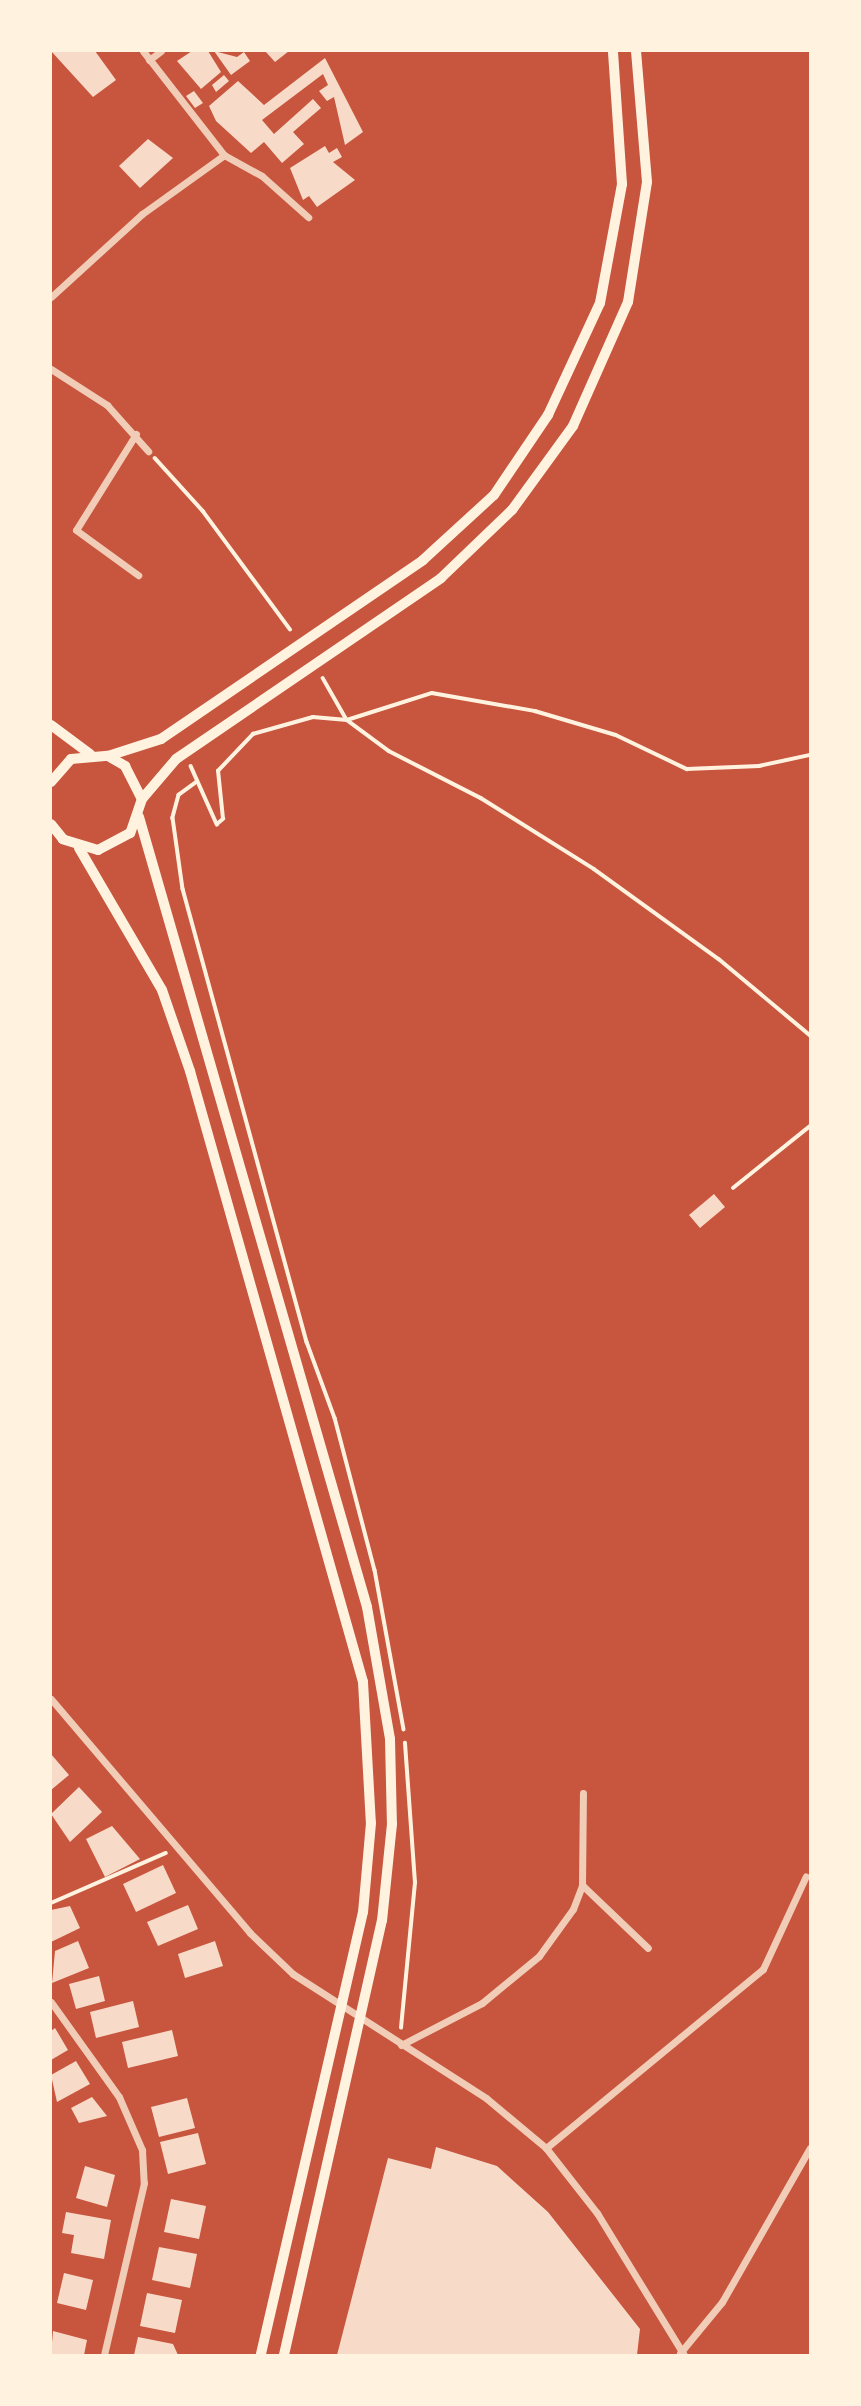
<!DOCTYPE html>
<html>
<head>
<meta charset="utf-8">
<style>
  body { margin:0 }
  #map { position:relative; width:861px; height:2406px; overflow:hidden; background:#c8553d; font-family:Manrope,sans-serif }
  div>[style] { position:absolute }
  .building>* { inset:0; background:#f7dbc8 }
  .path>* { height:3.5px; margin:-1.75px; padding:0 1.75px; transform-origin:1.75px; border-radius:1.75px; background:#fff3e0 }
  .minor>* { height:7px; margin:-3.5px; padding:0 3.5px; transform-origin:3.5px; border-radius:3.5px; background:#f1ccb7 }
  .secondary>* { height:10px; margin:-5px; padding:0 5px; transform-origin:5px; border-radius:5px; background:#fff3e0 }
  span { translate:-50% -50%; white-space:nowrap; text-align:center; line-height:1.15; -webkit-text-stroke:5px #fff3e0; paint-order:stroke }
  .frame { position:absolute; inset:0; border:52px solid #fff3e0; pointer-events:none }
</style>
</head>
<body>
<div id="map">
  <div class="building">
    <i style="clip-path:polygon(51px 51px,95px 51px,116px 80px,93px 97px)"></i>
    <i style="clip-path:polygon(192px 51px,208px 51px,221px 72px,201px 89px,177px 61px)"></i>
    <i style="clip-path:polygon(214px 51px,237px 57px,244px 52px,250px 61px,231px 75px)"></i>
    <i style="clip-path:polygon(265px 51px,289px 51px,275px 62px)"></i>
    <i style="clip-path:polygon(325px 58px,363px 132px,345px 145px,334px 97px,327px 101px,319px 91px,328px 85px,323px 74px,262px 120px,274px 134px,313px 99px,321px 108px,293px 132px,304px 144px,282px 163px,264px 142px,251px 153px,216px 121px,209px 106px,238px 81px,264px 105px)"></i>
    <i style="clip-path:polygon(224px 75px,229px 81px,216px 92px,212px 85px)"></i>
    <i style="clip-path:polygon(194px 91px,203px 103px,195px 108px,186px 96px)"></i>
    <i style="clip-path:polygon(148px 139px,173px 158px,140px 188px,119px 166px)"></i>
    <i style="clip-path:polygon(325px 146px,329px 153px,337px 148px,342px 157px,333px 162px,355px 180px,317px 207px,309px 196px,303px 200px,290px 168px)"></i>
    <i style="clip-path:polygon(714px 1194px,725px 1207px,700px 1228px,689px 1215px)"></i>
    <i style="clip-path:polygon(51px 1754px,69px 1775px,51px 1790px)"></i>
    <i style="clip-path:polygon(79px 1787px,102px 1812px,70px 1842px,51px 1814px)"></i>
    <i style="clip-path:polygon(112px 1826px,140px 1859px,105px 1877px,86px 1839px)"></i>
    <i style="clip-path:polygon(163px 1865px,176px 1893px,136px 1912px,123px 1884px)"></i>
    <i style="clip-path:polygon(188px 1905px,198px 1929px,158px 1946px,147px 1922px)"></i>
    <i style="clip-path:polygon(70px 1906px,80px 1928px,51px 1942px,51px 1910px)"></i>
    <i style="clip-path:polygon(78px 1941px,89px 1968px,52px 1983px,55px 1951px)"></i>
    <i style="clip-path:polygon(215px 1941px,223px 1966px,185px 1978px,178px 1954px)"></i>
    <i style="clip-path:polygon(99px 1976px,105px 2001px,76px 2009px,69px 1984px)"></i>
    <i style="clip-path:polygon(133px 2001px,139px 2027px,96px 2038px,90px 2012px)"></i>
    <i style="clip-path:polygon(55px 2028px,68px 2050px,51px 2060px,51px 2031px)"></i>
    <i style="clip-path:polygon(172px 2030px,178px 2056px,128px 2068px,122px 2042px)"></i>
    <i style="clip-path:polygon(76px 2061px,90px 2084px,57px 2102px,51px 2075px)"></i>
    <i style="clip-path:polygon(92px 2097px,107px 2116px,79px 2123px,71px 2108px)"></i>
    <i style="clip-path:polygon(187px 2098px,195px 2128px,159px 2137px,151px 2107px)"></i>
    <i style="clip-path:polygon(198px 2133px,206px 2164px,168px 2174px,160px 2142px)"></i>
    <i style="clip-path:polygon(436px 2147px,497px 2166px,548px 2212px,640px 2329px,637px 2355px,337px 2355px,388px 2158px,431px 2169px)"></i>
    <i style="clip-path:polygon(85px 2166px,115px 2175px,107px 2207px,76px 2198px)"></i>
    <i style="clip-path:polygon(171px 2199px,206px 2206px,199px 2239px,164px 2232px)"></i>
    <i style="clip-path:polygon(66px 2212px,111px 2220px,104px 2259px,71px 2253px,74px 2235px,62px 2233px)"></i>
    <i style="clip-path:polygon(159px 2247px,197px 2254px,190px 2288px,152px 2280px)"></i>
    <i style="clip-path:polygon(64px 2273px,93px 2280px,86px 2310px,57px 2303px)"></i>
    <i style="clip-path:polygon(147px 2293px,182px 2300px,175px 2333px,140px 2326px)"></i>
    <i style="clip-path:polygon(53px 2331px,87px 2340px,84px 2355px,51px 2355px)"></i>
    <i style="clip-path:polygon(138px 2337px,173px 2344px,178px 2355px,134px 2355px)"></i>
  </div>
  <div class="path">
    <i style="left:155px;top:458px;width:72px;rotate:47.8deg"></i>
    <i style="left:203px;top:511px;width:147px;rotate:53.6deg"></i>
    <i style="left:323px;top:678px;width:48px;rotate:60.3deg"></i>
    <i style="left:347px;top:720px;width:52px;rotate:36.4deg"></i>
    <i style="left:389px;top:751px;width:103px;rotate:27.1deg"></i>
    <i style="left:481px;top:798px;width:133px;rotate:32.1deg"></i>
    <i style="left:594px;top:869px;width:154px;rotate:35.8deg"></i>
    <i style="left:719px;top:959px;width:119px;rotate:39.9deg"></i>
    <i style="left:191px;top:766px;width:64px;rotate:65.9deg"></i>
    <i style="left:217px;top:824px;width:8px;rotate:-40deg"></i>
    <i style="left:223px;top:819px;width:48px;rotate:-95.9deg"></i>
    <i style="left:218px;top:771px;width:51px;rotate:-46.6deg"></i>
    <i style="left:253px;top:734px;width:62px;rotate:-15.8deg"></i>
    <i style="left:313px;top:717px;width:34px;rotate:5deg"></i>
    <i style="left:347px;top:720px;width:89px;rotate:-17.6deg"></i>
    <i style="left:432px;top:693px;width:105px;rotate:9.9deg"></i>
    <i style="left:535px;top:711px;width:84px;rotate:16.5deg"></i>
    <i style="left:616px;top:735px;width:79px;rotate:25.6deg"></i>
    <i style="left:687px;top:769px;width:72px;rotate:-2.4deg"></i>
    <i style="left:759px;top:766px;width:52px;rotate:-12.2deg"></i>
    <i style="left:197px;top:782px;width:22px;rotate:144deg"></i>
    <i style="left:179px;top:795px;width:24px;rotate:105deg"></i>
    <i style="left:173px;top:818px;width:72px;rotate:82deg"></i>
    <i style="left:183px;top:889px;width:470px;rotate:74.7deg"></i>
    <i style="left:307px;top:1342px;width:81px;rotate:69.8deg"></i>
    <i style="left:335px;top:1418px;width:157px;rotate:75.3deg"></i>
    <i style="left:375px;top:1570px;width:162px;rotate:79.7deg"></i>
    <i style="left:733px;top:1188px;width:99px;rotate:-38.8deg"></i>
    <i style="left:51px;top:1903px;width:125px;rotate:-23.5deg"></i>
    <i style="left:401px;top:2028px;width:146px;rotate:-84.5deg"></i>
    <i style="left:415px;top:1883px;width:140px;rotate:-94.1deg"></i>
  </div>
  <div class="minor">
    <i style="left:143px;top:51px;width:132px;rotate:52.1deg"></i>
    <i style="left:224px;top:155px;width:43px;rotate:28.9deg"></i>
    <i style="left:262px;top:176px;width:62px;rotate:41.7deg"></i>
    <i style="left:149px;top:60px;width:15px;rotate:-37deg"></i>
    <i style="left:51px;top:297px;width:123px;rotate:-42.4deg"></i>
    <i style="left:142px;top:214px;width:101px;rotate:-35.7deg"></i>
    <i style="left:51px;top:369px;width:67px;rotate:32.7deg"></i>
    <i style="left:107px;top:405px;width:62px;rotate:48.3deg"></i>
    <i style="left:136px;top:434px;width:113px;rotate:122deg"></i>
    <i style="left:76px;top:530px;width:77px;rotate:36deg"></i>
    <i style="left:51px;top:1699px;width:307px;rotate:49.6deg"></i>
    <i style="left:250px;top:1933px;width:59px;rotate:43.6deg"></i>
    <i style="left:293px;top:1974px;width:229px;rotate:32.7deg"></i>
    <i style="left:486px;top:2098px;width:78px;rotate:39.8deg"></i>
    <i style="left:546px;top:2148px;width:83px;rotate:51.9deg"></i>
    <i style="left:597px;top:2213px;width:167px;rotate:58.5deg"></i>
    <i style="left:582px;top:1885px;width:91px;rotate:43.7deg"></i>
    <i style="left:51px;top:2002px;width:117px;rotate:54.4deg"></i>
    <i style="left:119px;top:2097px;width:58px;rotate:66.5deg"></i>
    <i style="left:142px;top:2150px;width:33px;rotate:87deg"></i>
    <i style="left:144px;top:2183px;width:177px;rotate:103.1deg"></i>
    <i style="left:401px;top:2045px;width:91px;rotate:-27.4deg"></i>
    <i style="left:482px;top:2003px;width:74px;rotate:-39.5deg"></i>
    <i style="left:539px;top:1956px;width:58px;rotate:-54.1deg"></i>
    <i style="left:573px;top:1909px;width:26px;rotate:-69deg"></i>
    <i style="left:582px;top:1885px;width:92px;rotate:-89.4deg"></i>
    <i style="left:546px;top:2148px;width:281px;rotate:-39.5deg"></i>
    <i style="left:763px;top:1969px;width:102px;rotate:-65.2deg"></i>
    <i style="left:680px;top:2353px;width:66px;rotate:-50.5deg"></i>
    <i style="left:722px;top:2302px;width:177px;rotate:-60.3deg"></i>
  </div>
  <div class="secondary">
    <i style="left:51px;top:725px;width:49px;rotate:36.6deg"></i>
    <i style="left:108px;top:756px;width:56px;rotate:-17.8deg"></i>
    <i style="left:161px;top:739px;width:317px;rotate:-34.3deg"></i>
    <i style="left:423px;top:560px;width:96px;rotate:-42.5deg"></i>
    <i style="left:494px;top:495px;width:97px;rotate:-56deg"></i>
    <i style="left:548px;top:415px;width:123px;rotate:-65.1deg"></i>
    <i style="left:600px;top:303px;width:121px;rotate:-79.5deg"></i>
    <i style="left:622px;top:184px;width:133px;rotate:-93.9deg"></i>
    <i style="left:51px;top:782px;width:30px;rotate:-49deg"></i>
    <i style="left:71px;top:759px;width:37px;rotate:-5deg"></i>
    <i style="left:108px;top:756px;width:20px;rotate:30deg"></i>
    <i style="left:125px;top:766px;width:37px;rotate:63deg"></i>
    <i style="left:142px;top:799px;width:36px;rotate:109deg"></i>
    <i style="left:130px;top:833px;width:36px;rotate:152deg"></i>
    <i style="left:98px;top:850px;width:37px;rotate:-163deg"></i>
    <i style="left:63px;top:839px;width:19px;rotate:-129deg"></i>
    <i style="left:142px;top:799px;width:52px;rotate:-49.6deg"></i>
    <i style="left:176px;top:759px;width:321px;rotate:-34.3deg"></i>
    <i style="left:441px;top:578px;width:98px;rotate:-43.8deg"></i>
    <i style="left:512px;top:510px;width:104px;rotate:-54deg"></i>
    <i style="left:573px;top:426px;width:136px;rotate:-66.1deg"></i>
    <i style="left:628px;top:302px;width:121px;rotate:-81deg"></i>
    <i style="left:647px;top:182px;width:131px;rotate:-94.8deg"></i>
    <i style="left:139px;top:817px;width:822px;rotate:73.9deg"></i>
    <i style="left:367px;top:1607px;width:134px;rotate:80.1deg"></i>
    <i style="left:390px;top:1739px;width:85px;rotate:88.7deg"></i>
    <i style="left:392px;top:1824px;width:97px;rotate:95.9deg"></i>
    <i style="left:382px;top:1920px;width:446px;rotate:102.7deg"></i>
    <i style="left:79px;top:848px;width:164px;rotate:59.7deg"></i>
    <i style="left:162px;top:990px;width:86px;rotate:70.9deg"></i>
    <i style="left:190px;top:1071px;width:635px;rotate:74.19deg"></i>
    <i style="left:363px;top:1682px;width:141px;rotate:86.8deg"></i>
    <i style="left:371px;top:1823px;width:89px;rotate:95.1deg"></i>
    <i style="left:363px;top:1912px;width:455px;rotate:103deg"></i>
  </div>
  <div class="frame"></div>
</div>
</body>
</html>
